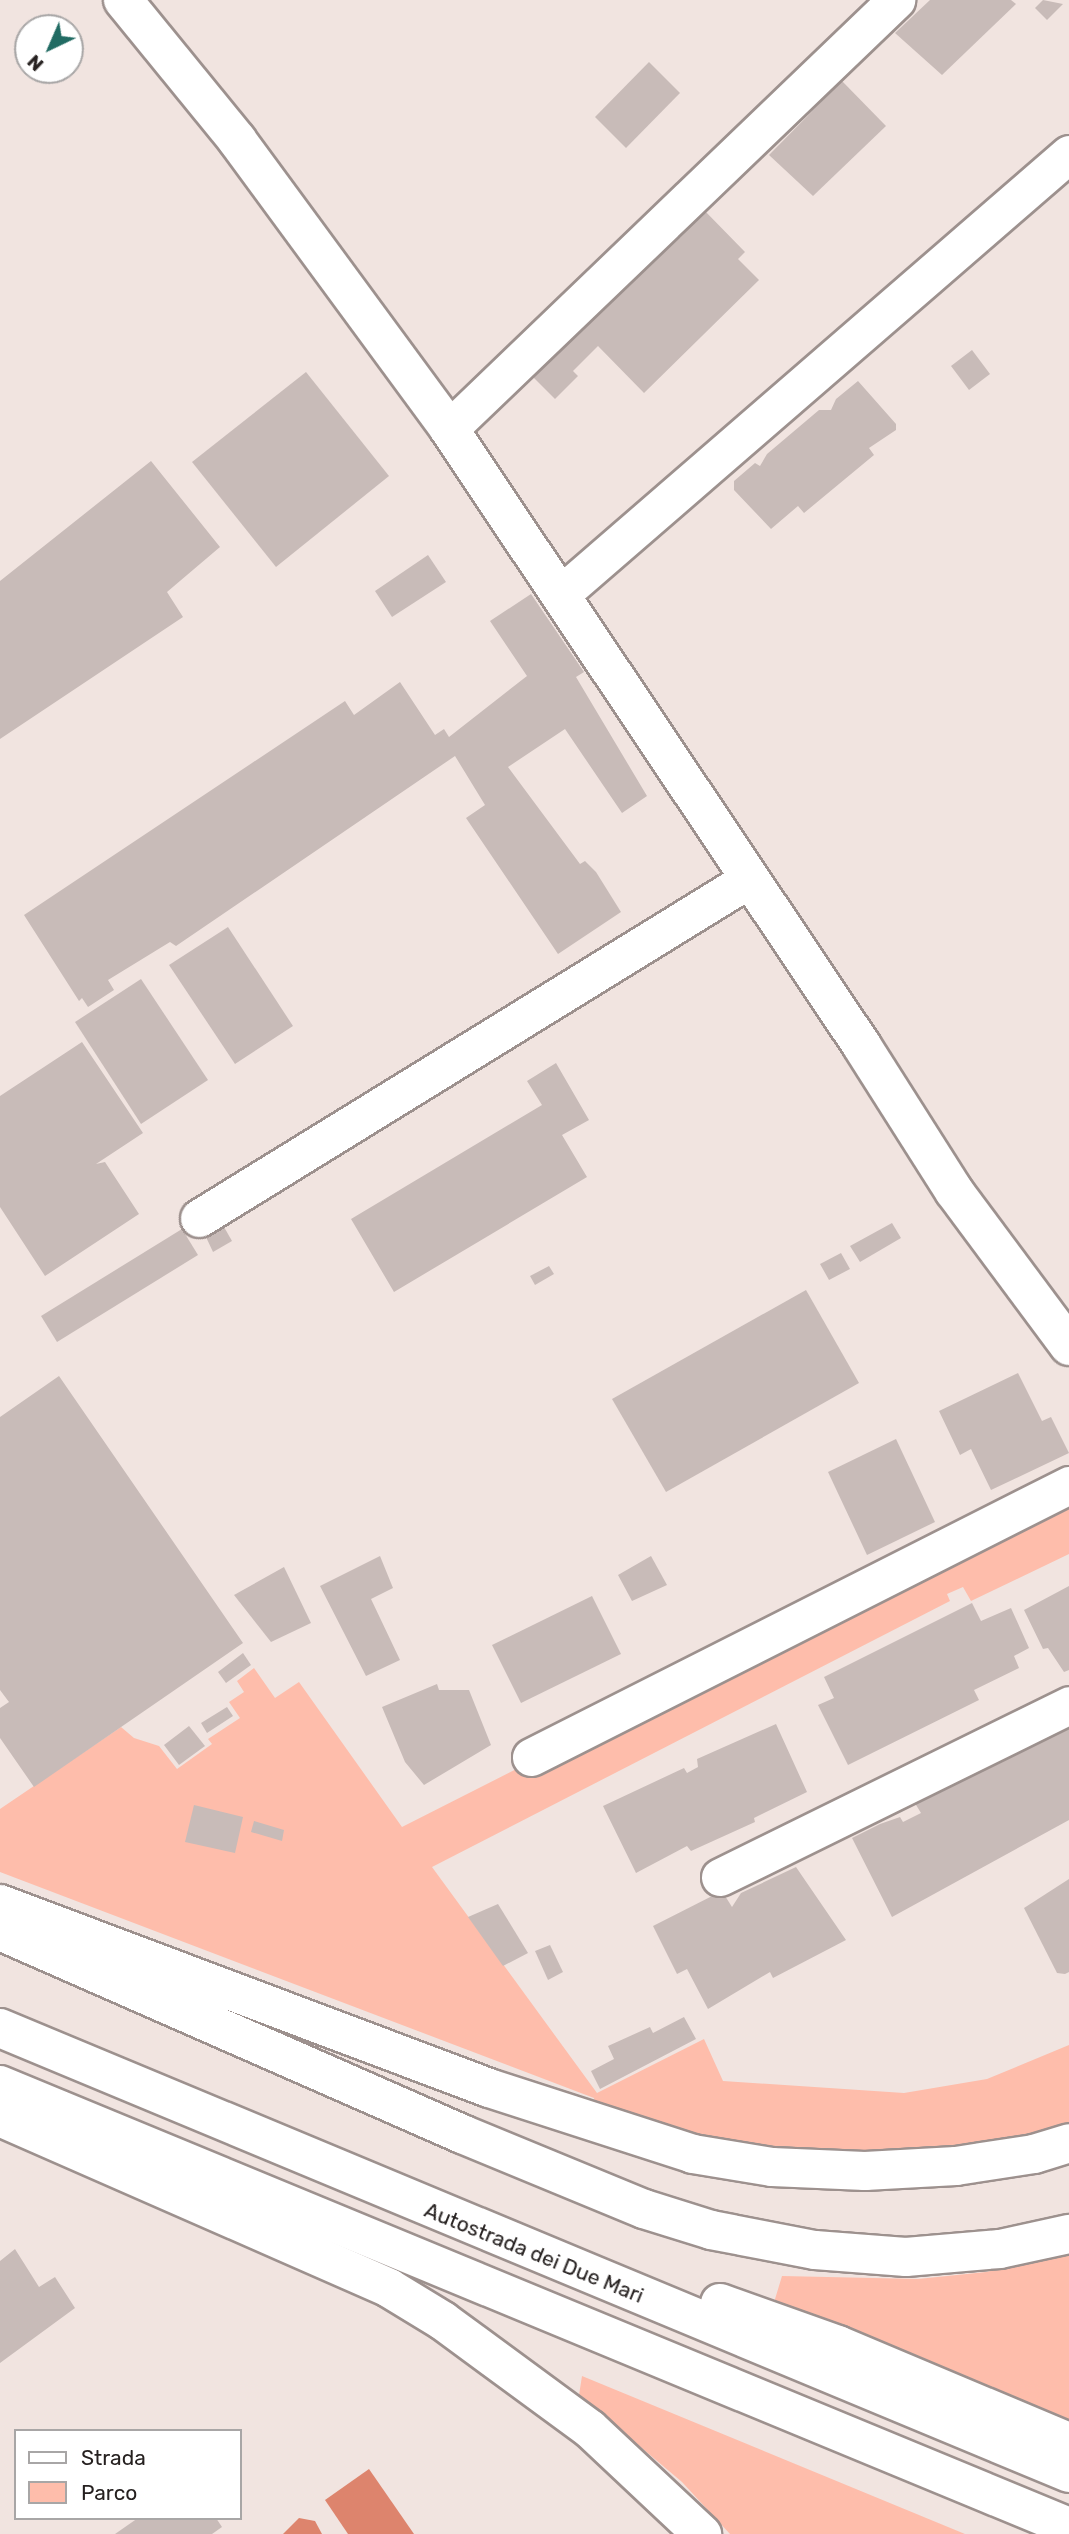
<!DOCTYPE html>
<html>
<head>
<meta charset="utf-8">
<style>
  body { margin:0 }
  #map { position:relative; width:1069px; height:2534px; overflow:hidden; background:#f1e4e0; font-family:Rubik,sans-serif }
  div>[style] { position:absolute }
  .green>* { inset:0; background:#febdab }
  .water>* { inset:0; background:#dd846d }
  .building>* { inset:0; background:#c8bbb8 }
  .roads { filter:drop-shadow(2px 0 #9d918e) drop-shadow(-2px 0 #9d918e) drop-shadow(0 2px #9d918e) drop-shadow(0 -2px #9d918e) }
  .minor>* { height:37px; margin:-18.5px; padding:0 18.5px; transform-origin:18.5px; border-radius:18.5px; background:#fff }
  .tertiary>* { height:38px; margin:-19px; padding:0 19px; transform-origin:19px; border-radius:19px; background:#fff }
  .motorway>* { height:38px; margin:-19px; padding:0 19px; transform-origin:19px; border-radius:19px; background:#fff }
  span { translate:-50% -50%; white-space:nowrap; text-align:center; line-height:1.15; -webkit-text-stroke:6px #fff; paint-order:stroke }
  .street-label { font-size:21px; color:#262120 }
  .legend { position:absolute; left:14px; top:2429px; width:228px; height:91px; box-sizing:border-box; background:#fff; border:2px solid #a8a6a6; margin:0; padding:9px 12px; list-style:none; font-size:21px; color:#262120 }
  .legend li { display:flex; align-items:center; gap:14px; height:35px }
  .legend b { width:35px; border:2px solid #a8a6a6 }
  .north { position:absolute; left:14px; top:14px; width:70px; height:70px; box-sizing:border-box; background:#fff; border:2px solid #a8a6a6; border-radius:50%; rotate:224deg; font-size:19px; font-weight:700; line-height:28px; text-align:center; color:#262120 }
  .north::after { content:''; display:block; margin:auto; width:24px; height:32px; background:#216b63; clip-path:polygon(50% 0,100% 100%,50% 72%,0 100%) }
</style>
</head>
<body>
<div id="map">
  <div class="green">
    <i style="clip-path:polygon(1069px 1489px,1069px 1554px,971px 1601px,963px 1587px,947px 1594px,950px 1601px,432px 1867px,597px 2093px,704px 2039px,723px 2081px,904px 2093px,987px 2079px,1069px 2045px,1069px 2124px,1043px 2134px,958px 2148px,884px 2154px,761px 2146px,651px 2124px,595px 2104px,594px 2098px,0 1872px,0 1809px,121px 1727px,134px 1738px,159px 1746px,177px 1769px,212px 1744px,208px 1739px,240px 1718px,229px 1702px,244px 1692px,237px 1681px,254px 1668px,275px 1698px,299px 1682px,402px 1827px)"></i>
    <i style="clip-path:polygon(1069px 2254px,1069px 2431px,772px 2309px,782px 2276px,918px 2279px,986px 2272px)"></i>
    <i style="clip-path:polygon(582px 2376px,965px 2534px,730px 2534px,682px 2482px,579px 2395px)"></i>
  </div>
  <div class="water">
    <i style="clip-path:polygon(369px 2469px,414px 2534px,348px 2534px,325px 2500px)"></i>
    <i style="clip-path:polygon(299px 2518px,315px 2521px,322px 2534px,283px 2534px)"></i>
  </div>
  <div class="building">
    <i style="clip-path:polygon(930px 0,1011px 0,1016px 4px,942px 75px,895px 33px)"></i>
    <i style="clip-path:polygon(1043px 0,1063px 4px,1047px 20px,1035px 8px)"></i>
    <i style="clip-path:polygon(649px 62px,680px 93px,626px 148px,595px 117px)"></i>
    <i style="clip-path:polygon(842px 81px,886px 126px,813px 196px,769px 155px)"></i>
    <i style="clip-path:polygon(703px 209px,745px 252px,738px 259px,759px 280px,644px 393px,598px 346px,573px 371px,578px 376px,555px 399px,533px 377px)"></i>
    <i style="clip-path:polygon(972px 350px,990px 374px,969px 390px,951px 366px)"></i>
    <i style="clip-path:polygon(306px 372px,389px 476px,276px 567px,192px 462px)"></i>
    <i style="clip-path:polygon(858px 381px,896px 424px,896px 430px,869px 448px,874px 455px,804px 513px,798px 506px,771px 529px,734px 490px,734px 481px,755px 463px,760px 466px,767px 454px,819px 410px,831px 410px,836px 399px)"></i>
    <i style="clip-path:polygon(151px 461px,220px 547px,167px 592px,183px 617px,0 739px,0 581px)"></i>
    <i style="clip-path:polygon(428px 555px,446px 582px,392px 617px,375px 591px)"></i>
    <i style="clip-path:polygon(531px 594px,584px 672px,576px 677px,647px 796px,622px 813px,565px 729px,508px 767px,580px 864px,585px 861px,596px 872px,621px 912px,558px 954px,466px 818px,485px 805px,455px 756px,176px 946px,170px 942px,108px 980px,114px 990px,88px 1007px,82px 998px,79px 1001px,24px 915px,345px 701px,354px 715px,400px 682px,435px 735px,444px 729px,449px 737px,527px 676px,490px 621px)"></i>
    <i style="clip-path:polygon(228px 927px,293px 1026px,235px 1064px,169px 965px)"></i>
    <i style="clip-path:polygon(141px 979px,208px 1080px,141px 1124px,75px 1022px)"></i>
    <i style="clip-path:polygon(82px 1042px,143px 1133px,96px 1164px,105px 1162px,139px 1214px,45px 1276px,0 1207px,0 1096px)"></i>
    <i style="clip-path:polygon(556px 1063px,589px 1120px,562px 1135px,587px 1177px,394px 1292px,351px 1219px,542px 1105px,527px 1081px)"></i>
    <i style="clip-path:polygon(892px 1223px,901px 1238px,860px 1262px,850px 1246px)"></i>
    <i style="clip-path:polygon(224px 1227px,232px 1241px,213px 1252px,206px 1237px)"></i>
    <i style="clip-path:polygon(182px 1229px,198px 1255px,57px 1342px,41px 1316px)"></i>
    <i style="clip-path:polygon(841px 1253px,850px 1269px,829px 1280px,820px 1264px)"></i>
    <i style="clip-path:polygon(549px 1266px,554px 1274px,535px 1285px,530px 1276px)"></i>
    <i style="clip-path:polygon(806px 1290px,859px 1383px,666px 1492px,612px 1399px)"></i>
    <i style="clip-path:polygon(1018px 1373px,1042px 1421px,1051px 1417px,1069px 1453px,991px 1490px,971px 1449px,960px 1455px,939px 1411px)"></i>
    <i style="clip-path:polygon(59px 1376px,243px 1643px,34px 1787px,0 1738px,0 1708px,9px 1702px,0 1690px,0 1417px)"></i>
    <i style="clip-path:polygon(896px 1439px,935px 1522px,867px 1555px,828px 1472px)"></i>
    <i style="clip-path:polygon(380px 1556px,393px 1588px,371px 1599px,400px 1660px,366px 1676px,320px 1586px)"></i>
    <i style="clip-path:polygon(651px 1556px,667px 1585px,632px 1601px,618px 1575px)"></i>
    <i style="clip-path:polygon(284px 1567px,311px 1623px,271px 1642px,234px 1595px)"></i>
    <i style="clip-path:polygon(1069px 1586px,1069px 1670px,1064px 1672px,1048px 1648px,1043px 1649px,1024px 1610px)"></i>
    <i style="clip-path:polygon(592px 1596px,621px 1654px,521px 1703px,492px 1645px)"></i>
    <i style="clip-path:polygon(972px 1603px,981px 1621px,1011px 1608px,1029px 1648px,1014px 1656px,1019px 1668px,974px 1690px,979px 1700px,848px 1765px,818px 1705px,834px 1698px,824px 1677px)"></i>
    <i style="clip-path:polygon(243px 1653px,251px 1665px,226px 1683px,218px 1672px)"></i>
    <i style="clip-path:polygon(437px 1684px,439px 1690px,469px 1690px,491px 1745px,424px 1785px,405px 1762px,382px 1707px)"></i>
    <i style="clip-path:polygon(227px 1707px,233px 1716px,207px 1733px,201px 1723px)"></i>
    <i style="clip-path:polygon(1069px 1720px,1069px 1820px,892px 1917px,852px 1838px,880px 1824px,900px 1817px,903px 1822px,921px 1813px,913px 1800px)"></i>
    <i style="clip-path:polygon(776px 1724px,807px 1792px,754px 1818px,755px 1822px,691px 1851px,687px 1846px,636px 1873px,603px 1806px,684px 1768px,687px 1773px,698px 1767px,697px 1759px)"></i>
    <i style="clip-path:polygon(189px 1726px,205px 1746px,179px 1765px,164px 1745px)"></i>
    <i style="clip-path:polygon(194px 1805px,243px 1817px,235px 1853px,185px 1842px)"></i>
    <i style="clip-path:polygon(254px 1821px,284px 1830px,282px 1841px,251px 1832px)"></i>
    <i style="clip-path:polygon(796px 1867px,846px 1940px,773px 1978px,770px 1972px,708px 2009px,687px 1969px,677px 1974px,653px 1926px,722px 1891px,732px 1907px,741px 1893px)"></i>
    <i style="clip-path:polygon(1069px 1879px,1069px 1972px,1065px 1974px,1057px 1973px,1024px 1908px)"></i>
    <i style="clip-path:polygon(498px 1904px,528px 1953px,503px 1966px,468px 1917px)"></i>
    <i style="clip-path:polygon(550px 1945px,563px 1972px,548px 1980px,535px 1951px)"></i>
    <i style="clip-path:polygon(684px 2017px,696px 2039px,600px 2089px,591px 2071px,614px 2059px,608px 2046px,650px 2027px,653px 2033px)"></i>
    <i style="clip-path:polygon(15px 2249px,39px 2287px,55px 2277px,75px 2308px,0 2363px,0 2261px)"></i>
    <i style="clip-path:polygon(138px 2518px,216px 2518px,222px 2527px,212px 2534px,115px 2534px)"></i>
  </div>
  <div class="roads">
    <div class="minor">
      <i style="left:449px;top:429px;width:620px;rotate:-43.82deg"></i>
      <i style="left:561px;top:594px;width:672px;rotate:-40.9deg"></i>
      <i style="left:199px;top:1218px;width:646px;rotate:-31.65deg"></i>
      <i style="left:531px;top:1757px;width:603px;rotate:-26.82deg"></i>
      <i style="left:720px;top:1877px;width:389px;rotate:-26.2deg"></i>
    </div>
    <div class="tertiary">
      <i style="left:123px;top:0;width:181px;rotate:50.8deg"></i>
      <i style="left:237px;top:140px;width:358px;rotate:53.7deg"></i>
      <i style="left:449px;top:429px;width:742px;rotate:56.2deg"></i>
      <i style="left:862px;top:1046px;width:172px;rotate:57.6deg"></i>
      <i style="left:954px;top:1191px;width:193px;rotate:53.4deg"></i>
    </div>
    <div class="motorway">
      <i style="left:0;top:1904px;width:522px;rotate:20.62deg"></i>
      <i style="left:489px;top:2088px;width:214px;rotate:17.9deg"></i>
      <i style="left:693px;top:2154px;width:80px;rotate:9.3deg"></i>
      <i style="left:772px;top:2167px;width:93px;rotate:2.5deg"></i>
      <i style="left:865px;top:2171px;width:91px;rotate:-3.1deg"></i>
      <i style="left:956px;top:2166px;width:79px;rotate:-8.7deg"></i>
      <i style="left:1034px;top:2154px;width:37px;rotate:-17deg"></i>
      <i style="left:0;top:1931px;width:505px;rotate:23.72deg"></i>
      <i style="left:462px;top:2134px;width:197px;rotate:22.4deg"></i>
      <i style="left:644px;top:2209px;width:70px;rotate:17.4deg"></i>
      <i style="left:711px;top:2230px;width:106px;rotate:10.9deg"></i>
      <i style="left:815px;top:2250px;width:91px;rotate:4.4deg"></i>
      <i style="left:906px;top:2257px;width:94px;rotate:-4.9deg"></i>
      <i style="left:1000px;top:2249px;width:71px;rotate:-12.3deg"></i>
      <i style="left:0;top:2028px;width:1158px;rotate:22.6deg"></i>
      <i style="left:0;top:2085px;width:1157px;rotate:22.46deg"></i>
      <i style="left:0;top:2117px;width:425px;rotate:23.7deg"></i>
      <i style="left:389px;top:2288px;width:63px;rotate:31.4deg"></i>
      <i style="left:443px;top:2321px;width:182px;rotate:36.3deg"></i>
      <i style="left:590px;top:2429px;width:154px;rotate:43.2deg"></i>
      <i style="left:720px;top:2303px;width:125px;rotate:19.6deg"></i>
      <i style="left:838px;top:2345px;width:251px;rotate:22.8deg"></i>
    </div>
  </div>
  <div class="street-label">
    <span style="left:534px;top:2253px;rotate:22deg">Autostrada dei Due Mari</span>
  </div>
  <ul class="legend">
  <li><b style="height:9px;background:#fff"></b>Strada</li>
  <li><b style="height:19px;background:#febdab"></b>Parco</li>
  </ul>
  <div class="north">N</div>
</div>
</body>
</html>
